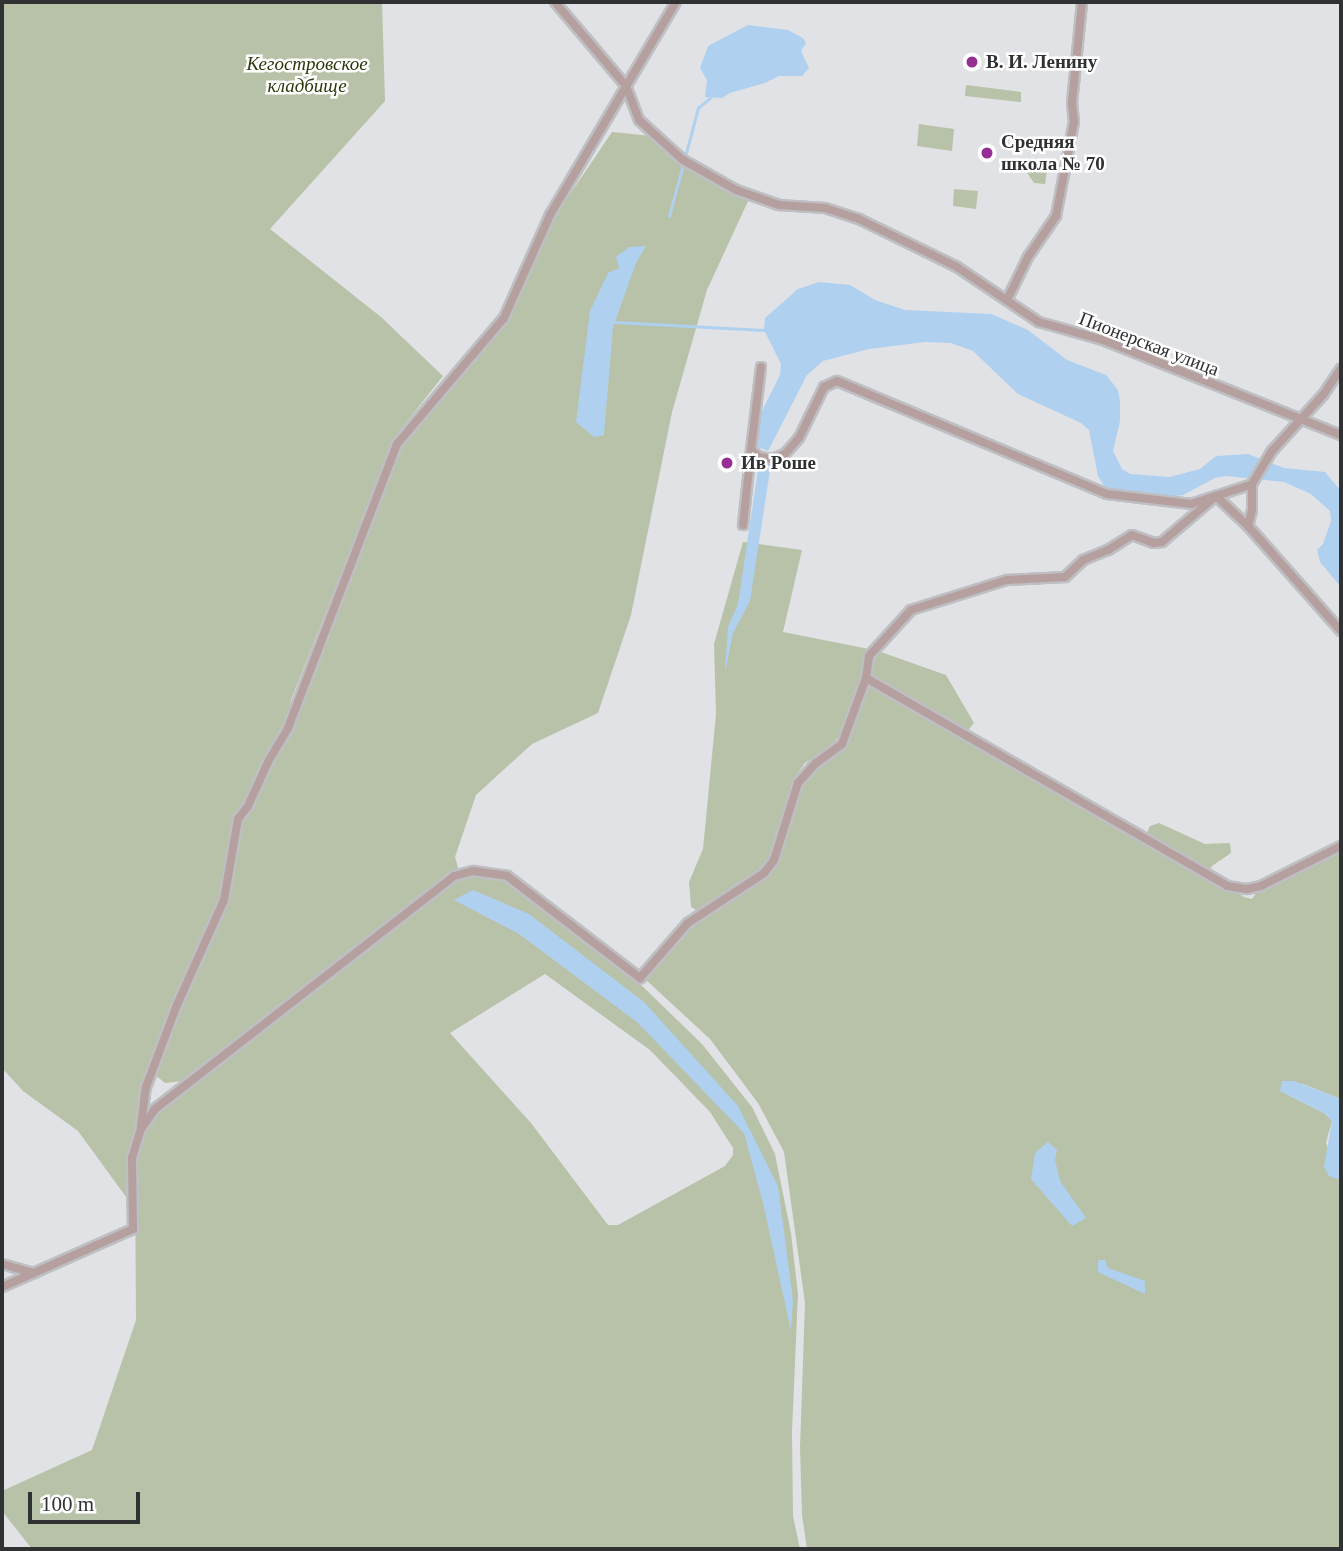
<!DOCTYPE html>
<html>
<head>
<meta charset="utf-8">
<style>
  body { margin:0 }
  #map { position:relative; width:1343px; height:1551px; overflow:hidden; background:#e1e2e6; font-family:"Times New Roman",serif }
  div>[style] { position:absolute }
  .green>* { inset:0; background:#b8c2a8 }
  .water>* { inset:0; background:#afd0ef }
  .stream>* { height:2.5px; margin:-1.25px; padding:0 1.25px; transform-origin:1.25px; border-radius:1.25px; background:#afd0ef }
  .roads { filter:drop-shadow(2px 0 #bebfc2) drop-shadow(-2px 0 #bebfc2) drop-shadow(0 2px #bebfc2) drop-shadow(0 -2px #bebfc2) }
  .street>* { height:8px; margin:-4px; padding:0 4px; transform-origin:4px; border-radius:4px; background:#b6a09f }
  .dots>* { width:19px; height:19px; translate:-50% -50%; box-sizing:border-box; border:4px solid #fff; border-radius:50% }
  span { translate:-50% -50%; white-space:nowrap; text-align:center; line-height:1.15; -webkit-text-stroke:5px #fff; paint-order:stroke }
  .poi-label { font-size:19px; color:#303132; font-weight:700 }
  .left { translate:0 -50%; text-align:left }
  .park-label { font-size:19px; color:#2b380a; font-style:italic }
  .street-label { font-size:19px; color:#303132 }
  .frame { position:absolute; inset:0; border:4px solid #303132; pointer-events:none }
  .scale { position:absolute; left:28px; top:1492px; width:112px; height:32px; box-sizing:border-box; border:4px solid #303132; border-top:0; padding-left:9px; font-size:21px; line-height:24px; white-space:nowrap; color:#303132; -webkit-text-stroke:5px #fff; paint-order:stroke }
</style>
</head>
<body>
<div id="map">
  <div class="green">
    <i style="clip-path:polygon(2px 2px,382px 2px,385px 101px,270px 229px,381px 317px,443px 376px,394px 438px,291px 700px,285px 727px,245px 803px,222px 899px,143px 1084px,129px 1201px,78px 1131px,23px 1091px,2px 1068px)"></i>
    <i style="clip-path:polygon(966px 85px,1021px 92px,1021px 102px,965px 96px)"></i>
    <i style="clip-path:polygon(919px 124px,954px 129px,952px 151px,917px 146px)"></i>
    <i style="clip-path:polygon(612px 132px,652px 136px,680px 161px,728px 192px,749px 199px,707px 290px,672px 412px,631px 615px,598px 713px,532px 744px,476px 795px,455px 857px,459px 871px,421px 896px,183px 1081px,165px 1083px,154px 1074px,179px 1008px,218px 924px,239px 826px,264px 785px,271px 762px,291px 732px,300px 701px,400px 447px,509px 318px,554px 218px)"></i>
    <i style="clip-path:polygon(1027px 162px,1048px 163px,1045px 184px,1034px 183px,1024px 168px)"></i>
    <i style="clip-path:polygon(954px 189px,978px 191px,976px 209px,953px 206px)"></i>
    <i style="clip-path:polygon(743px 542px,802px 550px,783px 632px,869px 649px,843px 729px,833px 744px,805px 763px,795px 777px,775px 848px,765px 866px,696px 910px,691px 907px,689px 882px,703px 849px,716px 714px,714px 644px)"></i>
    <i style="clip-path:polygon(878px 651px,946px 675px,974px 723px,965px 734px,1145px 837px,1150px 826px,1159px 823px,1205px 844px,1230px 843px,1231px 853px,1212px 866px,1208px 874px,1244px 897px,1252px 899px,1258px 890px,1341px 847px,1341px 1099px,1303px 1084px,1280px 1091px,1324px 1113px,1332px 1121px,1326px 1143px,1341px 1180px,1341px 1549px,807px 1549px,802px 1515px,800px 1447px,805px 1303px,784px 1152px,758px 1103px,710px 1039px,645px 979px,689px 926px,771px 870px,799px 782px,809px 770px,845px 746px)"></i>
    <i style="clip-path:polygon(evenodd,473px 875px,495px 877px,515px 884px,636px 980px,702px 1044px,752px 1107px,775px 1154px,791px 1233px,798px 1294px,792px 1431px,793px 1516px,800px 1549px,32px 1549px,2px 1511px,2px 1491px,92px 1450px,136px 1320px,135px 1165px,143px 1130px,156px 1110px,449px 884px,473px 875px,545px 974px,650px 1050px,710px 1112px,733px 1148px,733px 1155px,725px 1166px,618px 1225px,608px 1225px,531px 1123px,450px 1033px,545px 974px)"></i>
  </div>
  <div class="water">
    <i style="clip-path:polygon(748px 25px,788px 30px,803px 38px,806px 43px,801px 51px,809px 68px,802px 76px,779px 76px,765px 83px,730px 93px,722px 98px,705px 97px,707px 80px,700px 68px,708px 46px)"></i>
    <i style="clip-path:polygon(646px 246px,636px 263px,613px 327px,604px 435px,594px 437px,576px 422px,590px 311px,608px 273px,619px 268px,616px 257px,629px 247px)"></i>
    <i style="clip-path:polygon(819px 282px,850px 285px,875px 300px,905px 310px,991px 314px,1028px 330px,1067px 360px,1106px 375px,1118px 390px,1120px 401px,1120px 421px,1113px 451px,1122px 469px,1130px 474px,1170px 477px,1200px 469px,1216px 456px,1248px 454px,1284px 468px,1325px 472px,1341px 491px,1341px 587px,1320px 562px,1317px 550px,1323px 544px,1331px 521px,1330px 511px,1311px 494px,1284px 482px,1226px 476px,1215px 478px,1183px 495px,1161px 498px,1126px 494px,1104px 486px,1098px 476px,1089px 430px,1081px 423px,1018px 394px,973px 351px,951px 343px,925px 342px,869px 349px,823px 361px,807px 375px,768px 451px,758px 447px,759px 417px,780px 375px,781px 364px,764px 330px,765px 318px,798px 289px)"></i>
    <i style="clip-path:polygon(759px 463px,771px 464px,750px 601px,733px 633px,725px 673px,728px 627px,738px 604px)"></i>
    <i style="clip-path:polygon(473px 890px,529px 914px,644px 1002px,738px 1106px,778px 1186px,793px 1300px,791px 1331px,763px 1203px,744px 1133px,637px 1022px,519px 934px,454px 900px)"></i>
    <i style="clip-path:polygon(1282px 1081px,1294px 1081px,1341px 1099px,1341px 1180px,1329px 1176px,1324px 1167px,1332px 1121px,1324px 1113px,1280px 1091px)"></i>
    <i style="clip-path:polygon(1048px 1142px,1057px 1150px,1055px 1160px,1060px 1181px,1086px 1218px,1072px 1226px,1031px 1179px,1035px 1153px)"></i>
    <i style="clip-path:polygon(1098px 1260px,1105px 1260px,1108px 1268px,1145px 1281px,1145px 1294px,1098px 1272px)"></i>
  </div>
  <div class="stream">
    <i style="left:686px;top:153px;width:47px;rotate:-75.1deg"></i>
    <i style="left:698px;top:108px;width:16px;rotate:-40deg"></i>
    <i style="left:669px;top:216px;width:50px;rotate:-74.8deg"></i>
    <i style="left:615px;top:322px;width:149px;rotate:3.1deg"></i>
  </div>
  <div class="roads">
    <div class="street">
      <i style="left:555px;top:2px;width:110px;rotate:49.8deg"></i>
      <i style="left:626px;top:86px;width:36px;rotate:69deg"></i>
      <i style="left:639px;top:120px;width:59px;rotate:42.3deg"></i>
      <i style="left:683px;top:160px;width:61px;rotate:29.5deg"></i>
      <i style="left:736px;top:190px;width:46px;rotate:19.2deg"></i>
      <i style="left:779px;top:205px;width:46px;rotate:3.7deg"></i>
      <i style="left:825px;top:208px;width:36px;rotate:18deg"></i>
      <i style="left:859px;top:219px;width:109px;rotate:26.1deg"></i>
      <i style="left:957px;top:267px;width:99px;rotate:33.9deg"></i>
      <i style="left:1039px;top:322px;width:66px;rotate:15.7deg"></i>
      <i style="left:1103px;top:340px;width:256px;rotate:21.8deg"></i>
      <i style="left:1007px;top:300px;width:48px;rotate:-64deg"></i>
      <i style="left:1028px;top:257px;width:50px;rotate:-55.7deg"></i>
      <i style="left:1056px;top:216px;width:96px;rotate:-79.2deg"></i>
      <i style="left:1074px;top:122px;width:19px;rotate:-96deg"></i>
      <i style="left:1072px;top:103px;width:101px;rotate:-84.3deg"></i>
      <i style="left:761px;top:367px;width:84px;rotate:96.9deg"></i>
      <i style="left:751px;top:450px;width:11px;rotate:41deg"></i>
      <i style="left:759px;top:457px;width:14px;rotate:8deg"></i>
      <i style="left:773px;top:459px;width:13px;rotate:-23deg"></i>
      <i style="left:785px;top:454px;width:21px;rotate:-49deg"></i>
      <i style="left:799px;top:438px;width:57px;rotate:-63.9deg"></i>
      <i style="left:824px;top:387px;width:14px;rotate:-25deg"></i>
      <i style="left:837px;top:381px;width:293px;rotate:22.7deg"></i>
      <i style="left:1107px;top:494px;width:85px;rotate:6.8deg"></i>
      <i style="left:1191px;top:504px;width:26px;rotate:-18deg"></i>
      <i style="left:1216px;top:496px;width:44px;rotate:43.2deg"></i>
      <i style="left:1248px;top:526px;width:140px;rotate:48.5deg"></i>
      <i style="left:743px;top:525px;width:75px;rotate:-83.9deg"></i>
      <i style="left:1248px;top:526px;width:16px;rotate:-76deg"></i>
      <i style="left:1252px;top:510px;width:26px;rotate:-90deg"></i>
      <i style="left:1252px;top:484px;width:39px;rotate:-59deg"></i>
      <i style="left:1272px;top:451px;width:76px;rotate:-47.7deg"></i>
      <i style="left:1323px;top:395px;width:32px;rotate:-56deg"></i>
      <i style="left:866px;top:678px;width:417px;rotate:29.9deg"></i>
      <i style="left:1227px;top:886px;width:20px;rotate:9deg"></i>
      <i style="left:1247px;top:889px;width:14px;rotate:-12deg"></i>
      <i style="left:1261px;top:886px;width:89px;rotate:-26.6deg"></i>
      <i style="left:141px;top:1126px;width:39px;rotate:-83deg"></i>
      <i style="left:146px;top:1087px;width:88px;rotate:-69.3deg"></i>
      <i style="left:177px;top:1005px;width:115px;rotate:-65.9deg"></i>
      <i style="left:224px;top:900px;width:82px;rotate:-80.2deg"></i>
      <i style="left:238px;top:819px;width:16px;rotate:-52deg"></i>
      <i style="left:248px;top:806px;width:51px;rotate:-65.5deg"></i>
      <i style="left:269px;top:760px;width:37px;rotate:-59deg"></i>
      <i style="left:288px;top:728px;width:304px;rotate:-69deg"></i>
      <i style="left:397px;top:444px;width:165px;rotate:-49.7deg"></i>
      <i style="left:504px;top:318px;width:113px;rotate:-65.9deg"></i>
      <i style="left:550px;top:215px;width:247px;rotate:-59.4deg"></i>
      <i style="left:2px;top:1264px;width:33px;rotate:16deg"></i>
      <i style="left:2px;top:1287px;width:143px;rotate:-23.9deg"></i>
      <i style="left:133px;top:1229px;width:71px;rotate:-90.8deg"></i>
      <i style="left:132px;top:1158px;width:30px;rotate:-73deg"></i>
      <i style="left:141px;top:1129px;width:24px;rotate:-55deg"></i>
      <i style="left:155px;top:1109px;width:379px;rotate:-37.9deg"></i>
      <i style="left:454px;top:876px;width:20px;rotate:-15deg"></i>
      <i style="left:473px;top:871px;width:34px;rotate:8deg"></i>
      <i style="left:507px;top:876px;width:168px;rotate:37.5deg"></i>
      <i style="left:640px;top:978px;width:73px;rotate:-48.9deg"></i>
      <i style="left:688px;top:923px;width:91px;rotate:-33.3deg"></i>
      <i style="left:764px;top:873px;width:16px;rotate:-52deg"></i>
      <i style="left:774px;top:860px;width:81px;rotate:-72.7deg"></i>
      <i style="left:798px;top:783px;width:27px;rotate:-48deg"></i>
      <i style="left:816px;top:763px;width:32px;rotate:-36deg"></i>
      <i style="left:842px;top:744px;width:70px;rotate:-70deg"></i>
      <i style="left:866px;top:678px;width:22px;rotate:-82deg"></i>
      <i style="left:869px;top:656px;width:62px;rotate:-47.6deg"></i>
      <i style="left:911px;top:610px;width:101px;rotate:-17.4deg"></i>
      <i style="left:1007px;top:580px;width:58px;rotate:-3deg"></i>
      <i style="left:1065px;top:577px;width:25px;rotate:-43deg"></i>
      <i style="left:1083px;top:560px;width:27px;rotate:-22deg"></i>
      <i style="left:1108px;top:550px;width:28px;rotate:-32deg"></i>
      <i style="left:1132px;top:535px;width:23px;rotate:20deg"></i>
      <i style="left:1154px;top:543px;width:8px;rotate:-7deg"></i>
      <i style="left:1162px;top:542px;width:71px;rotate:-40.4deg"></i>
      <i style="left:1216px;top:496px;width:38px;rotate:-18deg"></i>
    </div>
  </div>
  <div class="dots">
    <i style="left:972px;top:62px;background:#962f94"></i>
    <i style="left:987px;top:153px;background:#962f94"></i>
    <i style="left:727px;top:463px;background:#962f94"></i>
  </div>
  <div class="poi-label">
    <span class="left" style="left:986px;top:62px">В. И. Ленину</span>
    <span class="left" style="left:1001px;top:153px">Средняя<br>школа № 70</span>
    <span class="left" style="left:741px;top:463px">Ив Роше</span>
  </div>
  <div class="park-label">
    <span style="left:307px;top:75px">Кегостровское<br>кладбище</span>
  </div>
  <div class="street-label">
    <span style="left:1149px;top:344px;rotate:21deg">Пионерская улица</span>
  </div>
  <div class="frame"></div>
  <div class="scale">100 m</div>
</div>
</body>
</html>
